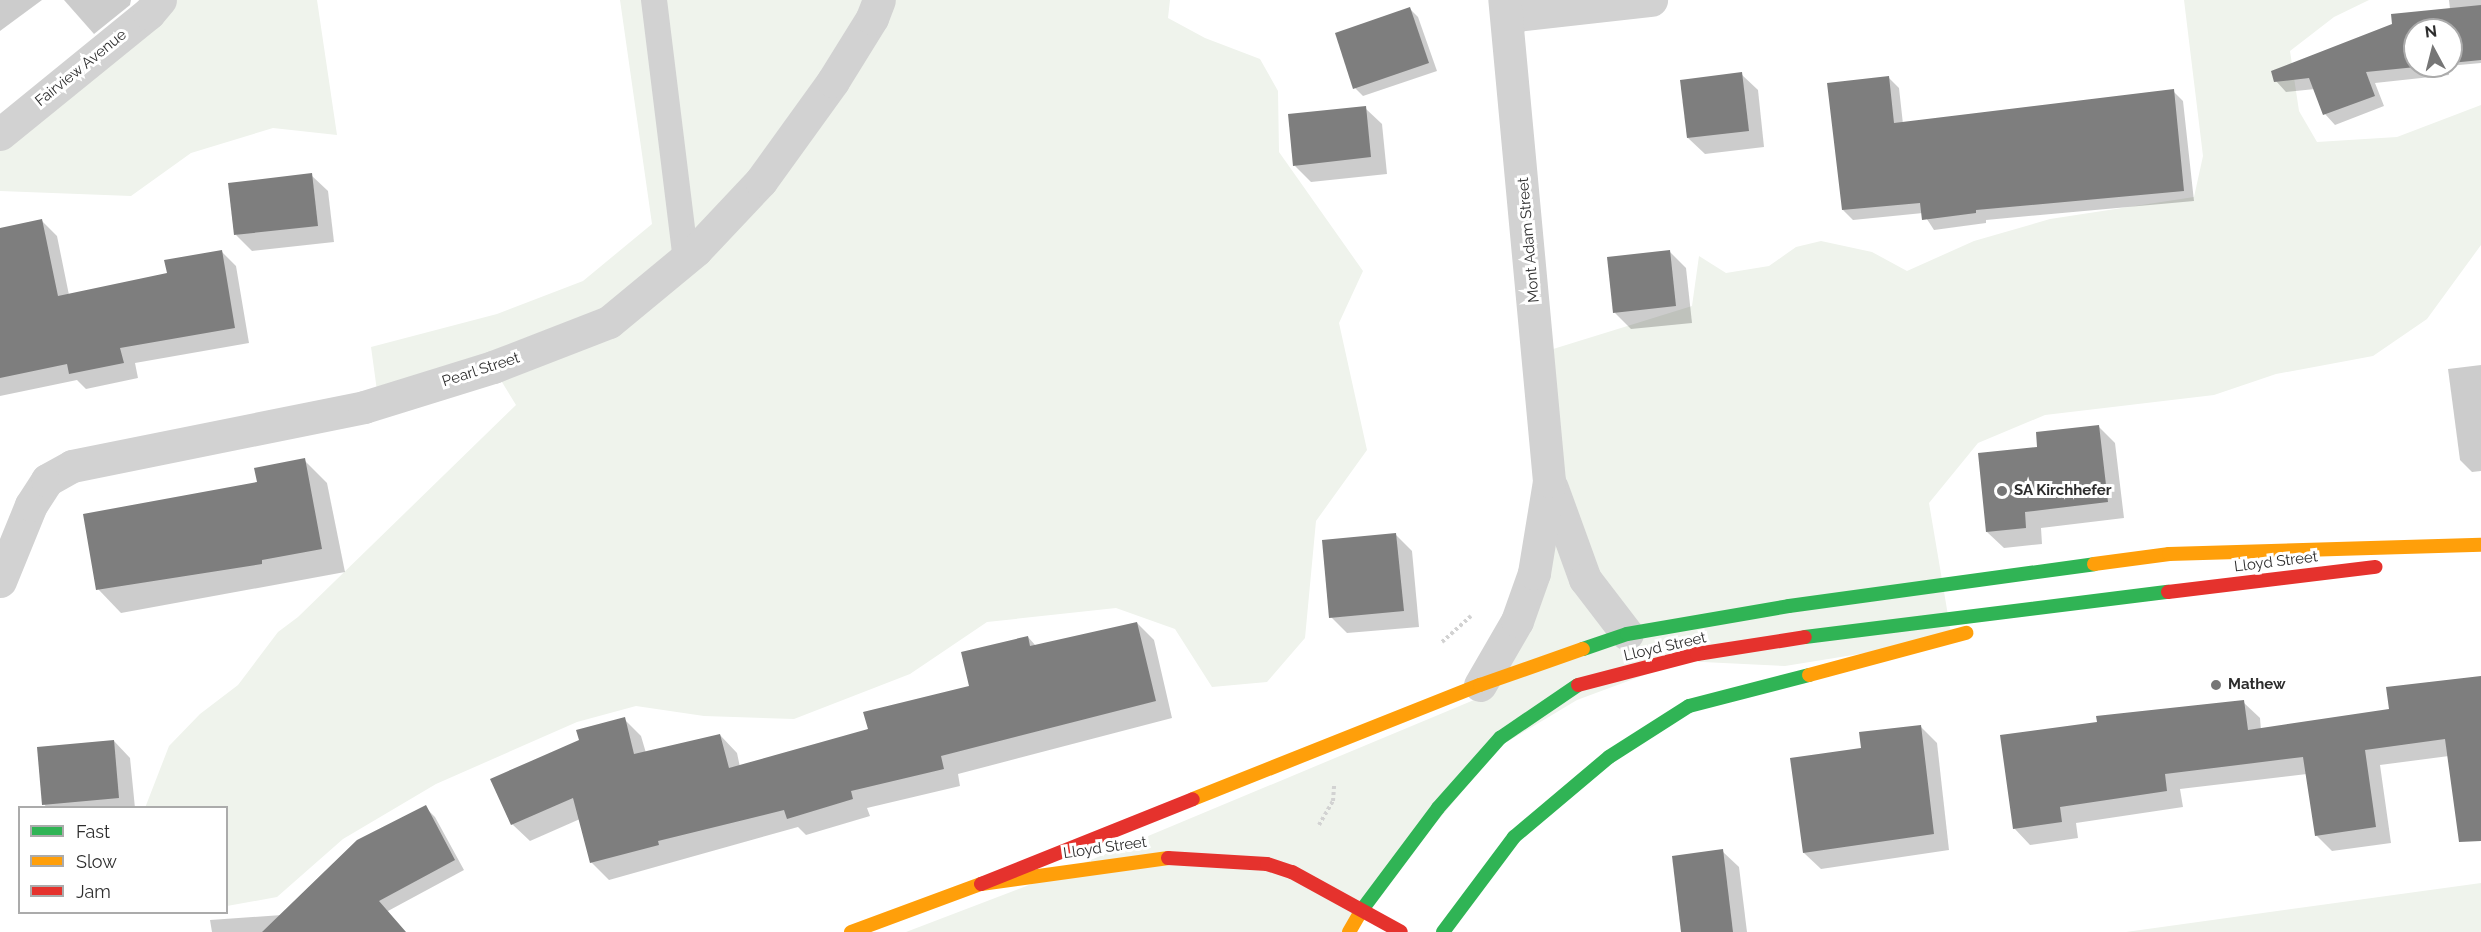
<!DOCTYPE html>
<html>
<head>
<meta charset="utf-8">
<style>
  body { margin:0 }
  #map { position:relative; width:2481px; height:932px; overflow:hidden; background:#fff; font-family:Raleway,sans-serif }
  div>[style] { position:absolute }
  .green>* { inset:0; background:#eff3ec }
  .shadow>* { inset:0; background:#0003 }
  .building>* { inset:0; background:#7e7e7e }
  .path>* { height:4px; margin-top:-2px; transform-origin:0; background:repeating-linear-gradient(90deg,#d2d2d2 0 3px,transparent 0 6px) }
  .lane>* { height:26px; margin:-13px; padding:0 13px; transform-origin:13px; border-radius:13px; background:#d2d2d2 }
  .street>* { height:33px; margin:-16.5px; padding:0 16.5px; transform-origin:16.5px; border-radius:16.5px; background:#d2d2d2 }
  .fast>* { height:14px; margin:-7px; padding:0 7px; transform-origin:7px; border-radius:7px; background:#30b455 }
  .slow>* { height:14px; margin:-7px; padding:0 7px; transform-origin:7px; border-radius:7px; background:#ff9f0a }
  .jam>* { height:14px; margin:-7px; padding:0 7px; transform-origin:7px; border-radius:7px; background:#e5322d }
  .dots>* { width:16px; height:16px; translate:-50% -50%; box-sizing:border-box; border:3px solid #fff; border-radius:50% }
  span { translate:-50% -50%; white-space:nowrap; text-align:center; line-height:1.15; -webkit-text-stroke:6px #fff; paint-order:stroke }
  .street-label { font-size:15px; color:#2d2d2d }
  .poi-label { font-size:15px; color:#2d2d2d; font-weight:700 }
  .left { translate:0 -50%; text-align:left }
  .legend { position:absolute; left:18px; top:806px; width:210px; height:108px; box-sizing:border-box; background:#fff; border:2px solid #ababab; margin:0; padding:8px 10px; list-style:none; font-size:18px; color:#2d2d2d }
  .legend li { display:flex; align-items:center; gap:12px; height:30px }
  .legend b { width:30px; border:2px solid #ababab }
  .north { position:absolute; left:2403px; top:18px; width:60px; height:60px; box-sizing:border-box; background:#fff; border:2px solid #ababab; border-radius:50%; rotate:353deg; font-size:16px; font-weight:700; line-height:24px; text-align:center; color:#2d2d2d }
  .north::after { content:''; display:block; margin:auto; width:21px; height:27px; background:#767676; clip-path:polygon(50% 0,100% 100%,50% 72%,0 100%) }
</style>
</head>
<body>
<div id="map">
  <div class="green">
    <i style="clip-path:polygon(156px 0,317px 0,337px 135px,273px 128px,191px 153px,131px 196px,0 191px,0 130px)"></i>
    <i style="clip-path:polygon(620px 0,1170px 0,1168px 18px,1205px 38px,1260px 59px,1278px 91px,1279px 152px,1363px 271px,1339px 323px,1367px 450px,1316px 521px,1305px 638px,1267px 682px,1212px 687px,1175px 629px,1116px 608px,987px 622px,910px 674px,794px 719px,704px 716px,636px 706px,577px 722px,436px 784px,343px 839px,277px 897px,227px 906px,226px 808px,145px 808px,169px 746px,200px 714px,238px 685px,278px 632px,298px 617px,516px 405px,491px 364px,378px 398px,371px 347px,497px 314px,583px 281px,652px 224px)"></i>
    <i style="clip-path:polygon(2184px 0,2369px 0,2334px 17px,2290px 51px,2299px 111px,2317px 142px,2397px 137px,2481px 105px,2481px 245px,2427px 319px,2373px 356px,2276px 374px,2214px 395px,2045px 415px,1978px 443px,1929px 503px,1952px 639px,1785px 666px,1682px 661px,1577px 700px,1500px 746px,1345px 932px,906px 932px,1050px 877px,1474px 700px,1530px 573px,1537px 354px,1692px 306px,1699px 256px,1726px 273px,1769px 266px,1796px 247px,1821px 241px,1872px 252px,1907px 271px,1974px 241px,2050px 219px,2194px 197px,2203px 156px)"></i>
    <i style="clip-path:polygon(2481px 883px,2481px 932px,2126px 932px,2350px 901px)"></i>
  </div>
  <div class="shadow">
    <i style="clip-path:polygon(0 0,42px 0,0 31px)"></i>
    <i style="clip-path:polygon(64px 0,131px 0,130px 5px,94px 34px)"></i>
    <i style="clip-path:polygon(evenodd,2449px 0,2481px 0,2481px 63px,2448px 66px,2449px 75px,2375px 83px,2384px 106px,2335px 125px,2325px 114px,2315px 89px,2286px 92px,2276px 81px,2450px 9px,2449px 0,2415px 30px,2451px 30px,2451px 66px,2415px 66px,2415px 30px)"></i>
    <i style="clip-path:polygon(1410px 9px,1418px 17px,1437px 71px,1363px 96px,1355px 88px)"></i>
    <i style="clip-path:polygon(1741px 74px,1758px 90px,1764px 147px,1705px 154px,1688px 138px)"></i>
    <i style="clip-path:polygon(1888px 77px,1899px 88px,1903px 124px,2173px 91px,2183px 101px,2194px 201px,1986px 220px,1986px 223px,1934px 230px,1923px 213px,1853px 220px,1843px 210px)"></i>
    <i style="clip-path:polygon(1365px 108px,1382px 124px,1387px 174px,1311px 182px,1295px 166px)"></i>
    <i style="clip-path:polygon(311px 175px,328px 191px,334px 242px,252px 251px,236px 235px)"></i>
    <i style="clip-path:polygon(42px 221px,57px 236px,69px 295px,168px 275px,221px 251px,236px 266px,249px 343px,135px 363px,138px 378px,86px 389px,77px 380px,0 396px,0 230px)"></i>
    <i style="clip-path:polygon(1670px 252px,1686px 268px,1692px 323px,1631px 329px,1615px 313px)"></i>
    <i style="clip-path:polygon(2481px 365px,2481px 471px,2472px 472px,2460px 460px,2448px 369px)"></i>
    <i style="clip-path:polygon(2098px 426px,2115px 443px,2124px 518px,2041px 528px,2042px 544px,2004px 548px,1987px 532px,2039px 448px)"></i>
    <i style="clip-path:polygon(304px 460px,327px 483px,345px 572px,121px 613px,98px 589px,258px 483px)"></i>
    <i style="clip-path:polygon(1396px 535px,1412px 551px,1419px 627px,1347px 633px,1331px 617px)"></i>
    <i style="clip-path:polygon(1137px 623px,1154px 640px,1172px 718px,958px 774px,960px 786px,867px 808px,870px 816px,806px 835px,798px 827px,609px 880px,591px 862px,580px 819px,530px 841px,512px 824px,581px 741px,624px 719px,641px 736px,646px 753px,720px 735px,737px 753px,740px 767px,869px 730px,971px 687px,1028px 637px,1036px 646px)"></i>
    <i style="clip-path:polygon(2481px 677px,2481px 812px,2449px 756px,2380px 765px,2391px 843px,2332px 851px,2316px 835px,2307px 774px,2180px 789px,2183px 807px,2076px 823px,2078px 838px,2030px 845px,2014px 828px,2243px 702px,2260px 718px,2261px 730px,2391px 711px)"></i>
    <i style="clip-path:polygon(1920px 726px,1937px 743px,1949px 850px,1821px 869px,1804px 853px,1863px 750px)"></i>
    <i style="clip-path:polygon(114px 741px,130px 758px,135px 808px,47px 808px,44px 804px)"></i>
    <i style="clip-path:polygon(425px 807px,435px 817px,464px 870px,388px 911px,395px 932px,212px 932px,210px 920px,282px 915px)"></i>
    <i style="clip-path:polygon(1722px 851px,1739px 867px,1747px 932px,1687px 932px)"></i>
  </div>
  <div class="building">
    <i style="clip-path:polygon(2481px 5px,2481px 60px,2451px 63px,2451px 30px,2415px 30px,2415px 66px,2426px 66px,2366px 72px,2375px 96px,2323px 115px,2309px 78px,2274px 82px,2271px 71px,2392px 24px,2391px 14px)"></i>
    <i style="clip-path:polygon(1410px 7px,1429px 63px,1353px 89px,1335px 33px)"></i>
    <i style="clip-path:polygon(1742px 72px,1749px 131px,1687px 138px,1680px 80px)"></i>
    <i style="clip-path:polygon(1889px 76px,1894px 123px,2174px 89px,2184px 191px,1976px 210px,1976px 213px,1922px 220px,1920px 203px,1842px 210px,1827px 83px)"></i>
    <i style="clip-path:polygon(1366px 106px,1371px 157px,1293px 166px,1288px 114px)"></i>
    <i style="clip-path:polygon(312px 173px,318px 226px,234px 235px,228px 183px)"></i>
    <i style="clip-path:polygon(42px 219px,58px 296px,167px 273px,164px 260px,222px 250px,235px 328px,120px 348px,124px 363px,69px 374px,67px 364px,0 378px,0 228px)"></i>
    <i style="clip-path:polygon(1670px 250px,1676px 306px,1613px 313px,1607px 257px)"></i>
    <i style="clip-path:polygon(2099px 425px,2108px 502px,2025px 512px,2026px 528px,1986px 532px,1978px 453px,2037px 447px,2036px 432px)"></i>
    <i style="clip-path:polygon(305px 458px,322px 549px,262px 560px,262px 564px,96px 590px,83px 514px,257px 482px,254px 468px)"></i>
    <i style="clip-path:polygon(1396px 533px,1404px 611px,1329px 618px,1322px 540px)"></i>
    <i style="clip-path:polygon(1137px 622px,1156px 701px,941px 756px,944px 769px,851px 791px,853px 799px,787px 819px,784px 810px,658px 841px,659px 845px,590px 863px,573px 798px,511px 825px,490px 779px,579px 740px,576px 730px,625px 717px,634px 754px,720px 734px,729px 768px,868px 729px,863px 712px,969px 686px,961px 652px,1028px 636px,1030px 646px)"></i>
    <i style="clip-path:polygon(2481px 676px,2481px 841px,2459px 842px,2445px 739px,2365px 750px,2376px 827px,2315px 836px,2303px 757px,2165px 774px,2167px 791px,2060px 807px,2062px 822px,2013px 829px,2000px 735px,2097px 722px,2096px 716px,2244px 700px,2248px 730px,2389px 709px,2386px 687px)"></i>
    <i style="clip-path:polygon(1921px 725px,1934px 834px,1803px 853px,1790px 758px,1861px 748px,1859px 732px)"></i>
    <i style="clip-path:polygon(114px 740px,119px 798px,42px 805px,37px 747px)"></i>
    <i style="clip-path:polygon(426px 805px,455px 860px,379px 901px,406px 932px,262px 932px,357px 840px)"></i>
    <i style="clip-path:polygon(1723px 849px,1733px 932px,1681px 932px,1672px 856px)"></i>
  </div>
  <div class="path">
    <i style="left:1442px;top:642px;width:39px;rotate:-42deg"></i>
    <i style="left:1319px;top:825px;width:28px;rotate:-60deg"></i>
    <i style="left:1333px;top:801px;width:16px;rotate:-86deg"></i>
  </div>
  <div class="lane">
    <i style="left:654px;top:0;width:261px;rotate:83deg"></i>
  </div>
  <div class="street">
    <i style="left:1508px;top:16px;width:144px;rotate:-6.4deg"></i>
    <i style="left:0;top:134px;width:192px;rotate:-39.1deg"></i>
    <i style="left:149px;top:13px;width:17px;rotate:-50deg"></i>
    <i style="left:1552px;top:488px;width:97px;rotate:70.1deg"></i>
    <i style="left:1585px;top:579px;width:69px;rotate:52.6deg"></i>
    <i style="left:0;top:581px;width:82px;rotate:-67.8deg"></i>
    <i style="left:31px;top:505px;width:30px;rotate:-57deg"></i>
    <i style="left:47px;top:480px;width:29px;rotate:-29deg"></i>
    <i style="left:72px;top:466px;width:298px;rotate:-11.4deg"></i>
    <i style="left:364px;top:407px;width:135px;rotate:-17.2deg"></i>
    <i style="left:493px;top:367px;width:124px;rotate:-21.2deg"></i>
    <i style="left:609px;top:322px;width:113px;rotate:-39.6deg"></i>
    <i style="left:696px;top:250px;width:95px;rotate:-46.7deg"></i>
    <i style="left:761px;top:181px;width:123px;rotate:-54.2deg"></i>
    <i style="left:833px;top:81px;width:74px;rotate:-58.2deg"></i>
    <i style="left:872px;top:18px;width:19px;rotate:-69deg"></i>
    <i style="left:1480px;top:685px;width:74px;rotate:-60deg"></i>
    <i style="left:1517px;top:621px;width:51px;rotate:-70.5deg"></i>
    <i style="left:1534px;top:573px;width:93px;rotate:-80.7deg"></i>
    <i style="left:1549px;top:481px;width:483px;rotate:-95.3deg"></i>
  </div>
  <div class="fast">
    <i style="left:1805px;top:637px;width:366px;rotate:-7.1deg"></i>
    <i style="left:1583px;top:649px;width:46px;rotate:-18.8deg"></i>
    <i style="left:1627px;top:634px;width:164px;rotate:-9.8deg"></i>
    <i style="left:1789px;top:606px;width:308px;rotate:-7.8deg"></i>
    <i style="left:1361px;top:911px;width:129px;rotate:-53.2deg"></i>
    <i style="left:1438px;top:808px;width:94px;rotate:-48.5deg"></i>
    <i style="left:1500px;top:738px;width:94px;rotate:-34.2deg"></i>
    <i style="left:1443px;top:932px;width:119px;rotate:-53.2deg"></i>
    <i style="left:1514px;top:837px;width:124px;rotate:-40.1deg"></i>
    <i style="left:1609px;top:757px;width:95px;rotate:-32.5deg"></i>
    <i style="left:1689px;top:706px;width:124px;rotate:-14.5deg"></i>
  </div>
  <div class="slow">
    <i style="left:2094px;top:564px;width:76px;rotate:-7.6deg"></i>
    <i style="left:2169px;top:554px;width:312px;rotate:-1.7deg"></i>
    <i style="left:1809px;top:675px;width:163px;rotate:-15deg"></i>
    <i style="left:1193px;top:799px;width:309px;rotate:-21.7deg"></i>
    <i style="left:1480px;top:685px;width:109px;rotate:-19.3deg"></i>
    <i style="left:851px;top:932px;width:139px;rotate:-20.3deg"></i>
    <i style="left:981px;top:884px;width:189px;rotate:-7.9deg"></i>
    <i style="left:1349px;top:932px;width:24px;rotate:-60deg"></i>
  </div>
  <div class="jam">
    <i style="left:2168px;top:592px;width:209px;rotate:-6.9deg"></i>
    <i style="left:1578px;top:685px;width:123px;rotate:-14.6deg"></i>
    <i style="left:1697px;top:654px;width:109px;rotate:-8.9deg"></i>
    <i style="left:1168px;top:858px;width:99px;rotate:3.5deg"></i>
    <i style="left:1267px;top:864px;width:26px;rotate:18deg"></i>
    <i style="left:1292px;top:872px;width:124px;rotate:28.8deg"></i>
    <i style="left:981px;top:884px;width:228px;rotate:-21.8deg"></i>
  </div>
  <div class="dots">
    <i style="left:2002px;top:491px;background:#767676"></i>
    <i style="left:2216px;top:685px;background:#767676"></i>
  </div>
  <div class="street-label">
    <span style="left:81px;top:68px;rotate:-39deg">Fairview Avenue</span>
    <span style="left:1529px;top:240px;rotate:-95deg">Mont Adam Street</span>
    <span style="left:481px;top:370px;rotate:-18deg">Pearl Street</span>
    <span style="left:2276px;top:562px;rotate:-7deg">Lloyd Street</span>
    <span style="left:1665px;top:647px;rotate:-13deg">Lloyd Street</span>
    <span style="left:1105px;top:848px;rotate:-8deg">Lloyd Street</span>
  </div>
  <div class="poi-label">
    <span class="left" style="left:2014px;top:491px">SA Kirchhefer</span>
    <span class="left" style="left:2228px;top:685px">Mathew</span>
  </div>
  <ul class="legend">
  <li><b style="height:8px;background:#30b455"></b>Fast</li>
  <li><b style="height:8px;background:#ff9f0a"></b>Slow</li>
  <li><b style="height:8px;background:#e5322d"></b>Jam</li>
  </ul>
  <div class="north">N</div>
</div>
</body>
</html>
